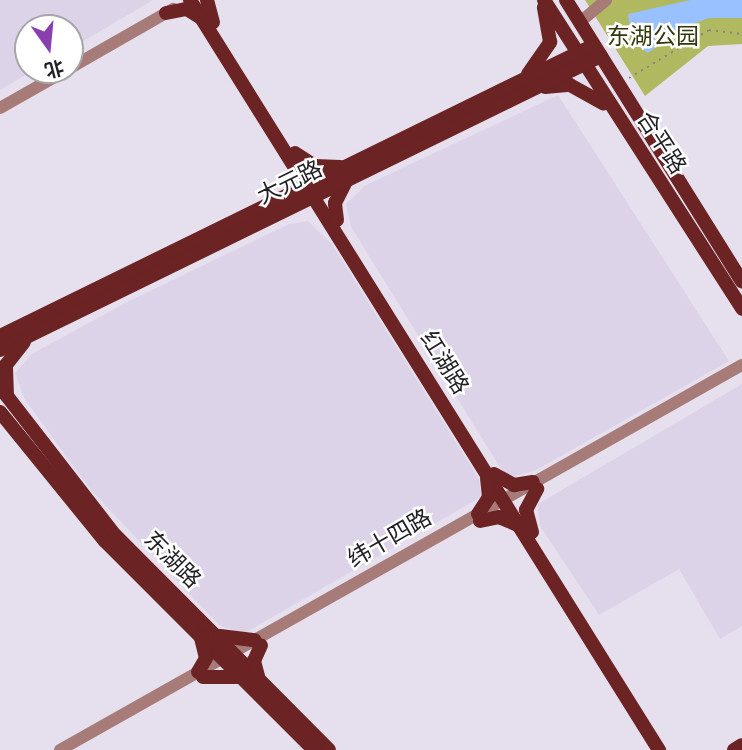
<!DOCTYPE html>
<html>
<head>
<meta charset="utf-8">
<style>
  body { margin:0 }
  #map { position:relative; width:742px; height:750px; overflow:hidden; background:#e6e0ee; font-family:"Sofia Sans Condensed","Noto Sans SC",sans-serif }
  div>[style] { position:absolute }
  .built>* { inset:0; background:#dcd3e8 }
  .green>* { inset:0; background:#b0b95f }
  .water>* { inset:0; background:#99c0ff }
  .path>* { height:2px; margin-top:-1px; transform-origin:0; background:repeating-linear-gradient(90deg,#87838d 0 2px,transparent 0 7px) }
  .minor>* { height:12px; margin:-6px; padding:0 6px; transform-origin:6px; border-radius:6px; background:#a77b78 }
  .major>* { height:14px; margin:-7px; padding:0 7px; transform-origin:7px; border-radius:7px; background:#6c2324 }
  span { translate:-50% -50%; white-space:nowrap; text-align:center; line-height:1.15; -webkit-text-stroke:5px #fff; paint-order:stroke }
  .park-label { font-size:23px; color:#33370c }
  .street-label { font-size:23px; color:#211f24 }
  .north { position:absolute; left:14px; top:14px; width:70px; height:70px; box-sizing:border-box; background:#fff; border:2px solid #a6a5a7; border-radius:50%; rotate:165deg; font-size:19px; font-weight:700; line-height:28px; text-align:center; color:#211f24 }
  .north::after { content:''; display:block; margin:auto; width:24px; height:32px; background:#8a3fb0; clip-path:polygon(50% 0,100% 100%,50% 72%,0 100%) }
</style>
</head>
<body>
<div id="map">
  <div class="built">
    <i style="clip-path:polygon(0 0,153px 0,70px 49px,70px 28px,28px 28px,28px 70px,34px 70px,0 90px)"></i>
    <i style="clip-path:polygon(558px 95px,729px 361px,536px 470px,513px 477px,501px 469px,351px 227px,346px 204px,366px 185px)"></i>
    <i style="clip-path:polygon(308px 221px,332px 244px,479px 479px,481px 497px,243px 634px,219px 625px,90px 489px,24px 398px,15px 373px,32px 354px,123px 304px,289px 224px)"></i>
    <i style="clip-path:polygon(742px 384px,742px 626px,720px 639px,679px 569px,599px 615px,540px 526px,538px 504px)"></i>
  </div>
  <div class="green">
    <i style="clip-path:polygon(585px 0,742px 0,742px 44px,708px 46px,645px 96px)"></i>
  </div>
  <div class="water">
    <i style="clip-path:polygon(690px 0,742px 0,742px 18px,709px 18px,681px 28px,648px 53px,632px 42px,628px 14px)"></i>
  </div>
  <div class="path">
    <i style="left:629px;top:78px;width:93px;rotate:-31deg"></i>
    <i style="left:709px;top:30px;width:33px;rotate:7deg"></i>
  </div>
  <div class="minor">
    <i style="left:580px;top:22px;width:34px;rotate:-40deg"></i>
    <i style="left:70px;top:68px;width:119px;rotate:-29.8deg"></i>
    <i style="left:0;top:108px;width:77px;rotate:-29.6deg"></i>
    <i style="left:60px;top:750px;width:783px;rotate:-29.45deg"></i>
  </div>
  <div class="major">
    <i style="left:190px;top:0;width:885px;rotate:57.98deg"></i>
    <i style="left:207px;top:0;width:23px;rotate:75deg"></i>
    <i style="left:544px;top:0;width:367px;rotate:57.3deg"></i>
    <i style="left:566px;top:0;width:332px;rotate:58deg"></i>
    <i style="left:166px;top:13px;width:21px;rotate:-11deg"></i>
    <i style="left:187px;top:9px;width:15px;rotate:32deg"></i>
    <i style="left:528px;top:74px;width:39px;rotate:-55deg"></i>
    <i style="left:550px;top:42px;width:35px;rotate:-100deg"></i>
    <i style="left:545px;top:87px;width:25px;rotate:-5deg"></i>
    <i style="left:570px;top:85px;width:38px;rotate:29deg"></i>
    <i style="left:295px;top:153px;width:24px;rotate:33deg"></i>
    <i style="left:315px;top:166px;width:25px;rotate:2deg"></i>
    <i style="left:337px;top:220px;width:17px;rotate:-97deg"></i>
    <i style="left:335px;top:203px;width:22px;rotate:-63deg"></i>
    <i style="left:0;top:336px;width:661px;rotate:-26.1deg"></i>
    <i style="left:0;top:350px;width:669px;rotate:-26.07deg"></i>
    <i style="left:0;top:387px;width:187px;rotate:52.2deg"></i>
    <i style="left:115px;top:535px;width:303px;rotate:45.1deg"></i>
    <i style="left:7px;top:396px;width:31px;rotate:-92deg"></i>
    <i style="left:6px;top:365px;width:29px;rotate:-52deg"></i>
    <i style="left:0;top:412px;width:166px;rotate:50.9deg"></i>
    <i style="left:105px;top:541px;width:296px;rotate:45deg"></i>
    <i style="left:494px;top:474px;width:23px;rotate:29deg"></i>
    <i style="left:514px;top:485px;width:19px;rotate:-9deg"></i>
    <i style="left:478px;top:514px;width:20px;rotate:-57deg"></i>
    <i style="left:489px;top:497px;width:19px;rotate:-96deg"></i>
    <i style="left:480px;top:521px;width:19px;rotate:-12deg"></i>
    <i style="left:499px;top:517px;width:21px;rotate:23deg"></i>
    <i style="left:532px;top:532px;width:23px;rotate:-105deg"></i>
    <i style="left:526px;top:510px;width:24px;rotate:-62deg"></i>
    <i style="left:220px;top:636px;width:35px;rotate:7deg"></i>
    <i style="left:198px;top:672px;width:16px;rotate:-60deg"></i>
    <i style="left:206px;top:658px;width:21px;rotate:-104deg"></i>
    <i style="left:258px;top:676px;width:16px;rotate:-105deg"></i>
    <i style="left:254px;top:661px;width:17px;rotate:-66deg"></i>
    <i style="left:203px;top:677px;width:36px"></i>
    <i style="left:734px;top:750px;width:9px;rotate:-32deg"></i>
  </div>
  <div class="park-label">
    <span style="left:653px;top:37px">东湖公园</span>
  </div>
  <div class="street-label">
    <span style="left:661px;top:143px;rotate:57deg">合平路</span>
    <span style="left:290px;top:183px;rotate:-26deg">大元路</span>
    <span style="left:444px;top:363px;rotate:58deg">红湖路</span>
    <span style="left:390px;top:539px;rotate:-30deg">纬十四路</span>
    <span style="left:172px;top:560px;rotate:45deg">东湖路</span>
  </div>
  <div class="north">北</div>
</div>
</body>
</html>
